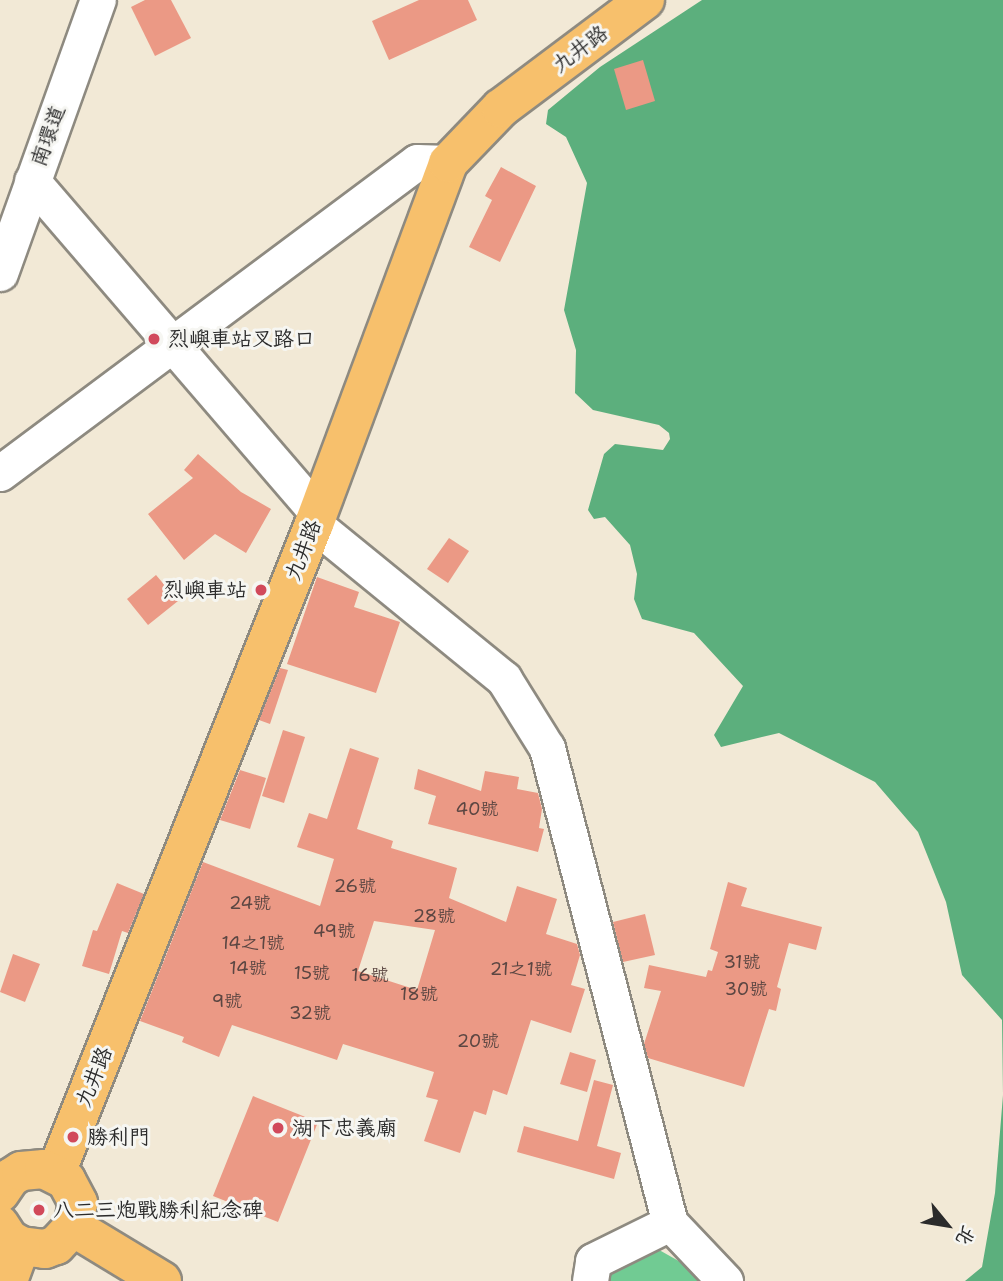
<!DOCTYPE html>
<html>
<head>
<meta charset="utf-8">
<style>
  body { margin:0 }
  #map { position:relative; width:1003px; height:1281px; overflow:hidden; background:#f2e9d6; font-family:"Shantell Sans","LXGW WenKai TC",sans-serif }
  div>[style] { position:absolute }
  .green>* { inset:0; background:#71cb93 }
  .forest>* { inset:0; background:#5caf7d }
  .building>* { inset:0; background:#eb9985 }
  .roads { filter:drop-shadow(2px 0 #8e8a80) drop-shadow(-2px 0 #8e8a80) drop-shadow(0 2px #8e8a80) drop-shadow(0 -2px #8e8a80) }
  .minor>* { height:35px; margin:-17.5px; padding:0 17.5px; transform-origin:17.5px; border-radius:17.5px; background:#fff }
  .major>* { height:38px; margin:-19px; padding:0 19px; transform-origin:19px; border-radius:19px; background:#f7c06c }
  .dots>* { width:19px; height:19px; translate:-50% -50%; box-sizing:border-box; border:4px solid #f6f6f2; border-radius:50% }
  span { translate:-50% -50%; white-space:nowrap; text-align:center; line-height:1.15; -webkit-text-stroke:6px #f6f6f2; paint-order:stroke }
  .number-label { font-size:18px; color:#5b4642 }
  .number-label span { -webkit-text-stroke-width:0 }
  .street-label { font-size:21px; color:#2b2b2b }
  .poi-label { font-size:21px; color:#2b2b2b }
  .left { translate:0 -50%; text-align:left }
  .right { translate:-100% -50%; text-align:right }
  .north { position:absolute; left:912px; top:1190px; width:70px; height:70px; -webkit-text-stroke:5px #f6f6f2; paint-order:stroke; rotate:120deg; font-size:19px; font-weight:700; line-height:28px; text-align:center; color:#2b2b2b }
  .north::after { content:''; display:block; margin:auto; width:24px; height:32px; background:#2b2b2b; clip-path:polygon(50% 0,100% 100%,50% 72%,0 100%) }
</style>
</head>
<body>
<div id="map">
  <div class="green">
    <i style="clip-path:polygon(645px 1242px,684px 1264px,699px 1281px,597px 1281px)"></i>
  </div>
  <div class="forest">
    <i style="clip-path:polygon(702px 0,1003px 0,1003px 1281px,965px 1281px,982px 1267px,995px 1193px,1003px 1095px,1002px 1020px,962px 975px,946px 902px,918px 832px,875px 782px,779px 733px,721px 747px,714px 735px,743px 686px,694px 633px,642px 619px,634px 599px,637px 574px,630px 545px,605px 517px,594px 519px,588px 510px,604px 454px,615px 444px,663px 450px,670px 439px,669px 433px,659px 425px,593px 410px,575px 393px,576px 350px,564px 310px,587px 183px,566px 137px,546px 124px,548px 110px,600px 67px)"></i>
  </div>
  <div class="building">
    <i style="clip-path:polygon(145px 0,171px 0,191px 38px,155px 56px,131px 7px)"></i>
    <i style="clip-path:polygon(419px 0,468px 0,477px 20px,389px 60px,372px 21px)"></i>
    <i style="clip-path:polygon(643px 60px,655px 101px,626px 110px,614px 69px)"></i>
    <i style="clip-path:polygon(501px 167px,536px 186px,500px 262px,469px 247px,492px 200px,485px 196px)"></i>
    <i style="clip-path:polygon(198px 454px,241px 492px,271px 509px,246px 553px,215px 534px,184px 560px,148px 514px,193px 478px,184px 470px)"></i>
    <i style="clip-path:polygon(449px 538px,469px 551px,448px 583px,427px 569px)"></i>
    <i style="clip-path:polygon(156px 575px,178px 601px,148px 625px,127px 599px)"></i>
    <i style="clip-path:polygon(317px 577px,359px 592px,354px 607px,400px 622px,376px 693px,287px 664px)"></i>
    <i style="clip-path:polygon(280px 668px,288px 670px,270px 724px,259px 720px)"></i>
    <i style="clip-path:polygon(283px 730px,305px 737px,284px 803px,262px 796px)"></i>
    <i style="clip-path:polygon(evenodd,350px 748px,379px 758px,357px 829px,393px 841px,391px 848px,457px 868px,449px 898px,506px 922px,517px 886px,557px 899px,546px 934px,577px 944px,580px 955px,571px 985px,585px 989px,571px 1033px,531px 1020px,507px 1095px,493px 1090px,486px 1115px,474px 1111px,460px 1153px,424px 1141px,438px 1100px,426px 1097px,434px 1072px,343px 1044px,337px 1060px,232px 1025px,219px 1057px,182px 1042px,184px 1037px,140px 1021px,203px 862px,320px 906px,334px 859px,297px 847px,309px 813px,327px 819px,350px 748px,374px 921px,435px 930px,417px 990px,358px 971px,374px 921px)"></i>
    <i style="clip-path:polygon(418px 769px,481px 791px,485px 771px,519px 777px,517px 789px,538px 793px,542px 809px,539px 828px,544px 829px,538px 852px,428px 824px,436px 796px,414px 789px)"></i>
    <i style="clip-path:polygon(240px 770px,266px 778px,250px 829px,220px 820px)"></i>
    <i style="clip-path:polygon(728px 882px,747px 888px,741px 906px,822px 927px,816px 950px,789px 943px,777px 987px,781px 989px,776px 1011px,769px 1009px,744px 1087px,648px 1058px,644px 1044px,661px 991px,644px 988px,649px 965px,706px 977px,708px 970px,712px 971px,718px 952px,710px 949px)"></i>
    <i style="clip-path:polygon(117px 883px,144px 894px,128px 933px,122px 931px,109px 974px,82px 966px,93px 930px,97px 931px)"></i>
    <i style="clip-path:polygon(645px 914px,655px 955px,623px 962px,613px 922px)"></i>
    <i style="clip-path:polygon(13px 954px,40px 964px,25px 1002px,0 992px)"></i>
    <i style="clip-path:polygon(570px 1052px,596px 1060px,587px 1092px,560px 1084px)"></i>
    <i style="clip-path:polygon(594px 1080px,613px 1085px,597px 1146px,621px 1153px,614px 1179px,517px 1152px,524px 1126px,578px 1141px)"></i>
    <i style="clip-path:polygon(253px 1096px,318px 1122px,278px 1222px,213px 1196px)"></i>
  </div>
  <div class="roads">
    <div class="minor">
      <i style="left:32px;top:181px;width:439px;rotate:49.3deg"></i>
      <i style="left:0;top:273px;width:290px;rotate:-70.3deg"></i>
      <i style="left:0;top:473px;width:520px;rotate:-36.72deg"></i>
      <i style="left:417px;top:162px;width:31px;rotate:2deg"></i>
      <i style="left:314px;top:524px;width:245px;rotate:39.2deg"></i>
      <i style="left:504px;top:679px;width:81px;rotate:58.1deg"></i>
      <i style="left:547px;top:748px;width:491px;rotate:75.5deg"></i>
      <i style="left:670px;top:1223px;width:80px;rotate:46.5deg"></i>
      <i style="left:590px;top:1281px;width:20px;rotate:-81deg"></i>
      <i style="left:593px;top:1261px;width:86px;rotate:-26.3deg"></i>
    </div>
    <div class="major">
      <i style="left:56px;top:1173px;width:698px;rotate:-68.32deg"></i>
      <i style="left:314px;top:524px;width:385px;rotate:-69.6deg"></i>
      <i style="left:448px;top:163px;width:76px;rotate:-46.1deg"></i>
      <i style="left:501px;top:108px;width:180px;rotate:-36.9deg"></i>
      <i style="left:0;top:1193px;width:18px;rotate:-56deg"></i>
      <i style="left:10px;top:1178px;width:13px;rotate:-32deg"></i>
      <i style="left:21px;top:1171px;width:23px;rotate:-5deg"></i>
      <i style="left:44px;top:1169px;width:25px;rotate:27deg"></i>
      <i style="left:66px;top:1180px;width:26px;rotate:62deg"></i>
      <i style="left:78px;top:1203px;width:25px;rotate:102deg"></i>
      <i style="left:73px;top:1227px;width:25px;rotate:133deg"></i>
      <i style="left:56px;top:1245px;width:12px;rotate:160deg"></i>
      <i style="left:45px;top:1249px;width:24px;rotate:-173deg"></i>
      <i style="left:21px;top:1246px;width:14px;rotate:-150deg"></i>
      <i style="left:9px;top:1239px;width:17px;rotate:-123deg"></i>
      <i style="left:73px;top:1227px;width:104px;rotate:31.2deg"></i>
      <i style="left:8px;top:1281px;width:37px;rotate:-70deg"></i>
    </div>
  </div>
  <div class="dots">
    <i style="left:154px;top:339px;background:#d1495b"></i>
    <i style="left:261px;top:590px;background:#d1495b"></i>
    <i style="left:278px;top:1128px;background:#d1495b"></i>
    <i style="left:73px;top:1137px;background:#d1495b"></i>
    <i style="left:39px;top:1210px;background:#d1495b"></i>
  </div>
  <div class="number-label">
    <span style="left:477px;top:809px">40號</span>
    <span style="left:355px;top:886px">26號</span>
    <span style="left:250px;top:903px">24號</span>
    <span style="left:434px;top:916px">28號</span>
    <span style="left:334px;top:931px">49號</span>
    <span style="left:253px;top:943px">14之1號</span>
    <span style="left:742px;top:962px">31號</span>
    <span style="left:248px;top:968px">14號</span>
    <span style="left:521px;top:969px">21之1號</span>
    <span style="left:312px;top:973px">15號</span>
    <span style="left:370px;top:975px">16號</span>
    <span style="left:746px;top:989px">30號</span>
    <span style="left:419px;top:994px">18號</span>
    <span style="left:227px;top:1001px">9號</span>
    <span style="left:310px;top:1013px">32號</span>
    <span style="left:478px;top:1041px">20號</span>
  </div>
  <div class="street-label">
    <span style="left:580px;top:49px;rotate:-37deg">九井路</span>
    <span style="left:48px;top:136px;rotate:-70deg">南環道</span>
    <span style="left:303px;top:550px;rotate:-69deg">九井路</span>
    <span style="left:94px;top:1077px;rotate:-68deg">九井路</span>
  </div>
  <div class="poi-label">
    <span class="left" style="left:168px;top:339px">烈嶼車站叉路口</span>
    <span class="right" style="left:247px;top:590px">烈嶼車站</span>
    <span class="left" style="left:292px;top:1128px">湖下忠義廟</span>
    <span class="left" style="left:87px;top:1137px">勝利門</span>
    <span class="left" style="left:53px;top:1210px">八二三炮戰勝利紀念碑</span>
  </div>
  <div class="north">北</div>
</div>
</body>
</html>
